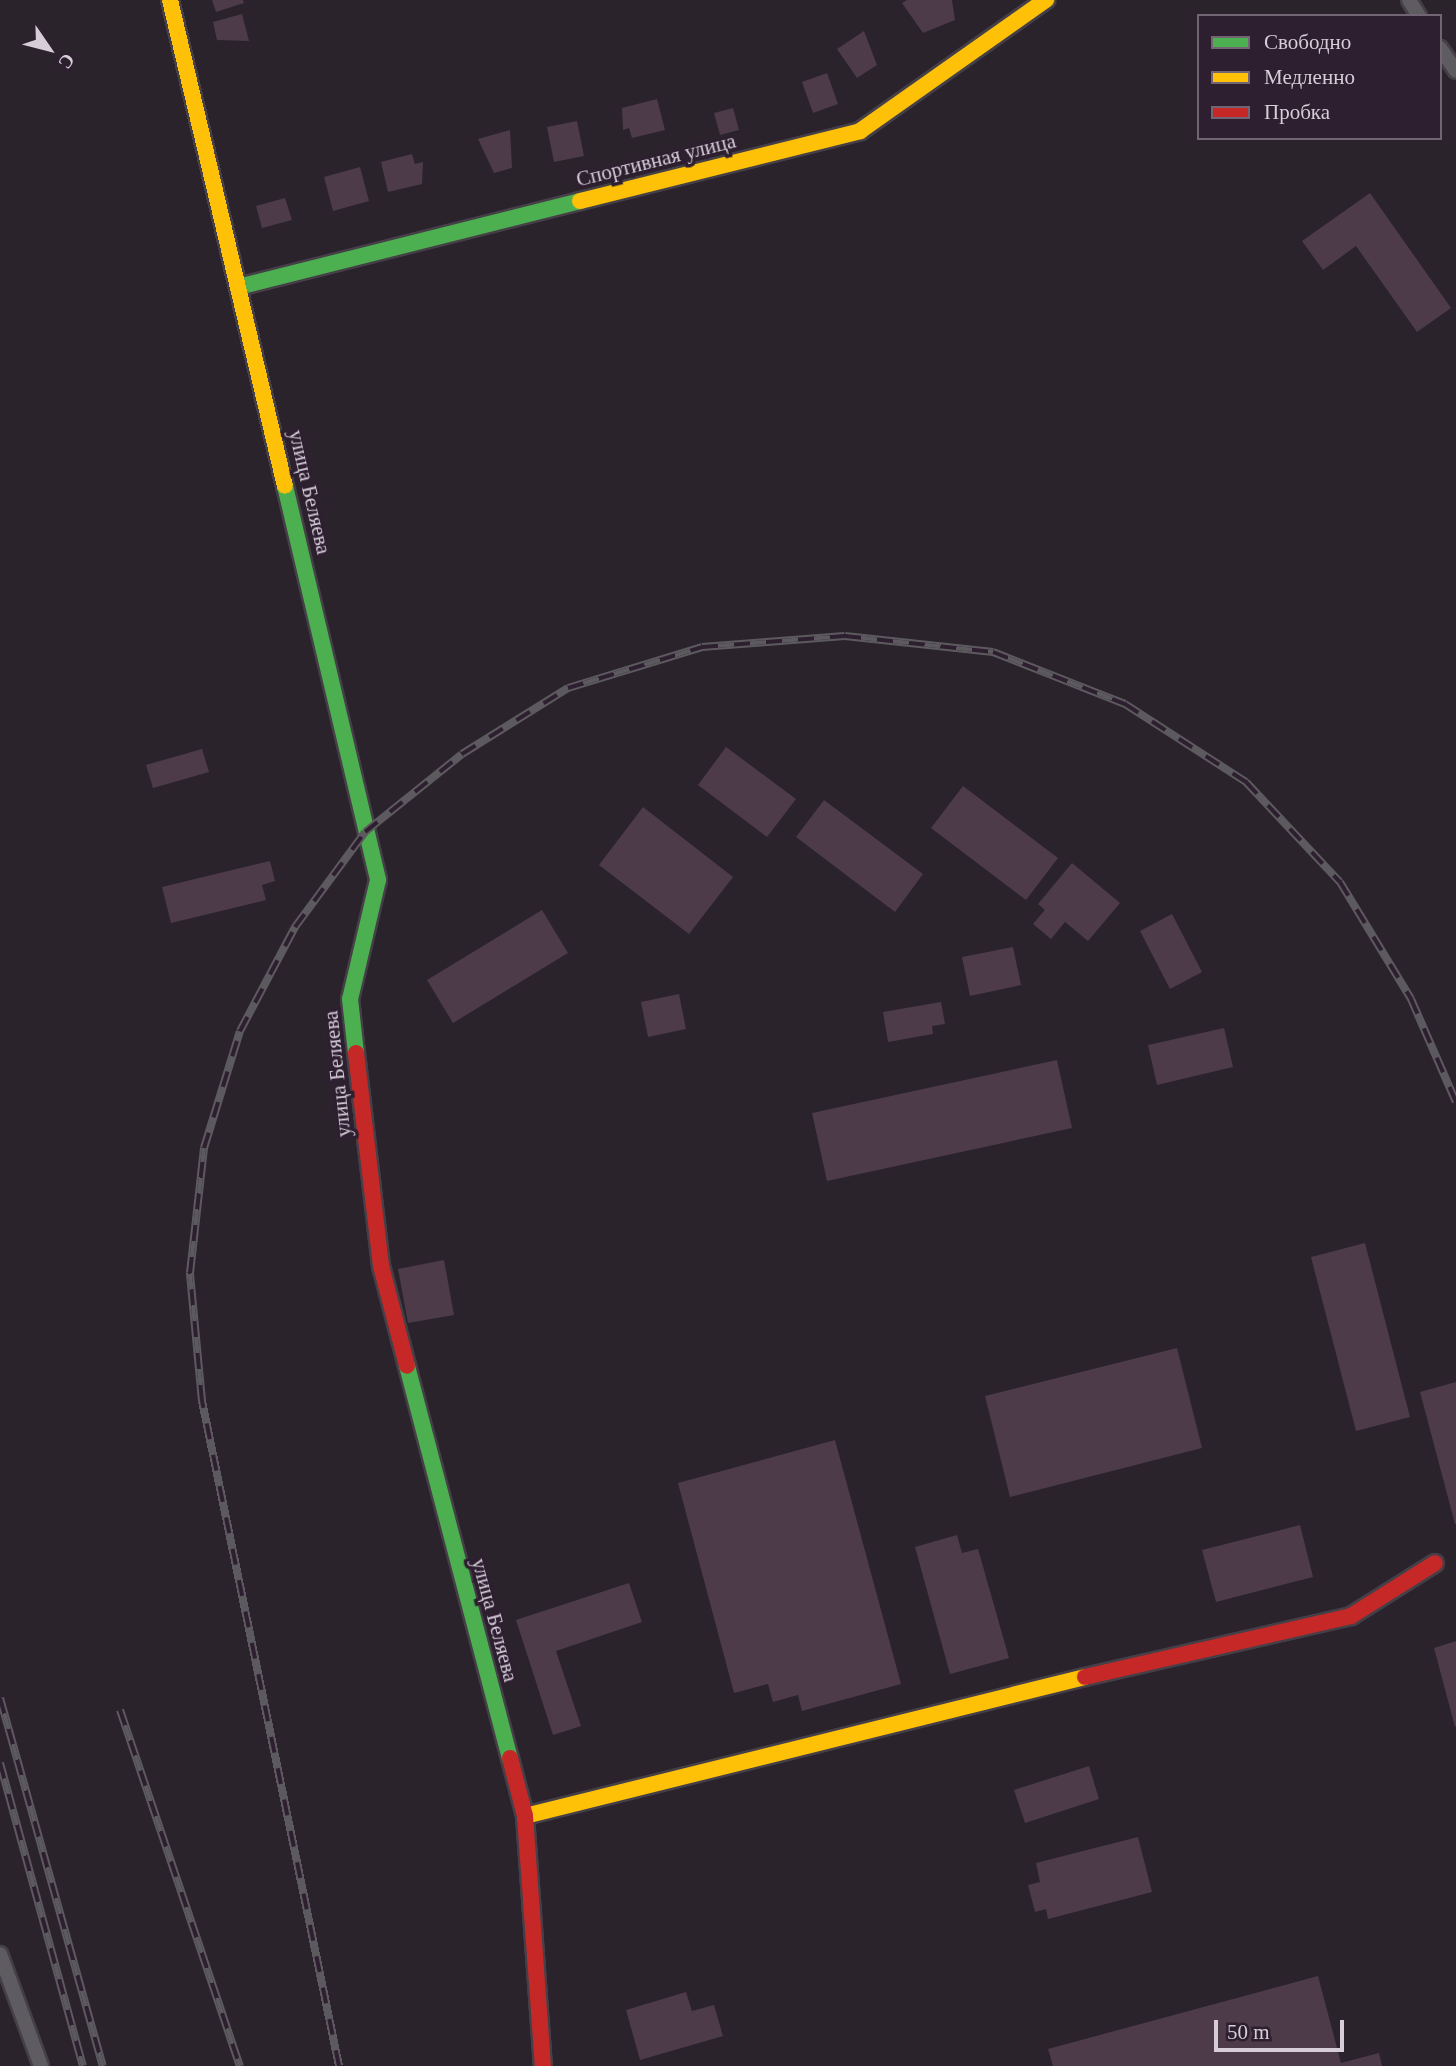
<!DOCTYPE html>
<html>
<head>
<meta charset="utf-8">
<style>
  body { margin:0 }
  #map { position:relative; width:1456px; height:2066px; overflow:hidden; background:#2a232c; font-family:"Times New Roman",serif }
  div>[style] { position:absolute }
  .building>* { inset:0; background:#4d3b49 }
  .roads { filter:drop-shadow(2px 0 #453f47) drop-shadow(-2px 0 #453f47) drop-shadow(0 2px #453f47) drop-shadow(0 -2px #453f47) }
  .street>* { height:14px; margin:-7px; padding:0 7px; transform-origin:7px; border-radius:7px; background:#5e5b61 }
  .fast>* { height:16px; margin:-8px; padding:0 8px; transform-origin:8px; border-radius:8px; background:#4caf50 }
  .slow>* { height:16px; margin:-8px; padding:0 8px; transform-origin:8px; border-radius:8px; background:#ffc107 }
  .jam>* { height:16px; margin:-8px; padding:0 8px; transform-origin:8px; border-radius:8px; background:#c62828 }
  .rail>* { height:8px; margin-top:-4px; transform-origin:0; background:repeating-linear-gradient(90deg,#2d1f30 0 16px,#5d5a5f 0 32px); box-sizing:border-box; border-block:2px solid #5d5a5f }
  span { translate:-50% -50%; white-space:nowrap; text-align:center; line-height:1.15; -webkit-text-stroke:7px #2d1f30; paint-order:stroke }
  .street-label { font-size:21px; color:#d7cdd9 }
  .legend { position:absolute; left:1197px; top:14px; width:245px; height:126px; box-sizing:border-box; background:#2d1f30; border:2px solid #716574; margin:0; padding:9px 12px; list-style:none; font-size:21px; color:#d7cdd9 }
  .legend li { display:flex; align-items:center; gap:14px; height:35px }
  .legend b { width:35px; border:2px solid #716574 }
  .north { position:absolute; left:14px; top:14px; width:70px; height:70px; -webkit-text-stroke:5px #2d1f30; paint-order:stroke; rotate:125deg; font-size:19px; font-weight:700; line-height:28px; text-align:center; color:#d7cdd9 }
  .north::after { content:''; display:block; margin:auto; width:24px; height:32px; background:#d7cdd9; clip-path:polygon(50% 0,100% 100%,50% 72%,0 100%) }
  .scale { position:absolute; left:1214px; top:2020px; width:130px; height:32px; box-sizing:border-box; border:4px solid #d7cdd9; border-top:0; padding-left:9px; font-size:21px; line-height:24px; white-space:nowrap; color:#d7cdd9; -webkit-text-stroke:5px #2d1f30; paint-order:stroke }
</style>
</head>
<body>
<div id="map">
  <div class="building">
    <i style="clip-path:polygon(212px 0,243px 0,244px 3px,216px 12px)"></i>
    <i style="clip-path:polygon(907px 0,952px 0,955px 20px,923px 33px,902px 3px)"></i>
    <i style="clip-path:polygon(242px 14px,249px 41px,217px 40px,213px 22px)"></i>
    <i style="clip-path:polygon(864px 31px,877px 65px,857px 78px,837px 49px)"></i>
    <i style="clip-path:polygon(827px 73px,838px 104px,813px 113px,802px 82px)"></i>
    <i style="clip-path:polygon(657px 99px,665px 130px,632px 138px,629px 128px,623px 130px,622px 108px)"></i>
    <i style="clip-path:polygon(733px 108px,739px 130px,720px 135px,714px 113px)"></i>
    <i style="clip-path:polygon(577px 121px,584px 156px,554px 162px,547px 127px)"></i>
    <i style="clip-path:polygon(510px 130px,512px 168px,494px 173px,478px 139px)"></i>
    <i style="clip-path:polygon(412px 154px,415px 164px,423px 162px,422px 184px,388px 192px,381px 162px)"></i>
    <i style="clip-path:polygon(360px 167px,369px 201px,333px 211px,324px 177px)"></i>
    <i style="clip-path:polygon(1370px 193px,1451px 308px,1417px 332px,1356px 246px,1323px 270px,1302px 241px)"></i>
    <i style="clip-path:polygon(285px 198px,292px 220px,262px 228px,256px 206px)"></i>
    <i style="clip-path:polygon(726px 747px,796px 799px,767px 837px,698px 785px)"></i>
    <i style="clip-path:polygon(202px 749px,209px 772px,153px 788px,146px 765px)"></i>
    <i style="clip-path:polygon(963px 786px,1058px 858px,1026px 900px,931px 828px)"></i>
    <i style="clip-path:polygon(824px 800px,923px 874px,895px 912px,796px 837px)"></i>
    <i style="clip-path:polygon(643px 807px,733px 877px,689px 934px,599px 865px)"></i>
    <i style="clip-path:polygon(270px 861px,275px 881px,262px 885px,266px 900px,171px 923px,162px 887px)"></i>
    <i style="clip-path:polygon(1072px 863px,1120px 903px,1088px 941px,1065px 922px,1051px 939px,1033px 924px,1045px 910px,1038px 904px)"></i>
    <i style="clip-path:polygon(542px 910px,568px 953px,453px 1023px,427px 980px)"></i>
    <i style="clip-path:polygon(1172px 914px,1202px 972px,1170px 989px,1140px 931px)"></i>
    <i style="clip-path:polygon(1013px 947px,1021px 985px,970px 996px,962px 957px)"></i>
    <i style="clip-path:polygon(679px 994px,686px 1029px,648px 1037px,641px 1002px)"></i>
    <i style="clip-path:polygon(941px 1002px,945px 1024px,932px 1026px,933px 1034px,888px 1042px,883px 1012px)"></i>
    <i style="clip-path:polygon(1224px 1028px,1233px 1067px,1157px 1085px,1148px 1045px)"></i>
    <i style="clip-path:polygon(1057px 1060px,1072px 1128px,827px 1181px,812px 1113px)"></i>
    <i style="clip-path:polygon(1365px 1243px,1410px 1417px,1356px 1431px,1311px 1257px)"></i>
    <i style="clip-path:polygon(444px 1260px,454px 1315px,408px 1323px,398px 1269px)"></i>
    <i style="clip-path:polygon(1177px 1348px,1202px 1448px,1010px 1497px,985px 1396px)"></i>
    <i style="clip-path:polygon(1456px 1382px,1456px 1524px,1455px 1524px,1420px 1392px)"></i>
    <i style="clip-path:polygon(835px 1440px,901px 1684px,802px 1711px,798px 1695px,773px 1702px,768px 1684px,734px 1693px,678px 1483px)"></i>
    <i style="clip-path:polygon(1300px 1525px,1313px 1577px,1216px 1602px,1202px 1550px)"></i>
    <i style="clip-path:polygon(957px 1535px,962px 1553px,978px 1549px,1009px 1658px,950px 1674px,915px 1547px)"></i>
    <i style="clip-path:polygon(629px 1583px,642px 1622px,556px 1651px,581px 1726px,553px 1735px,516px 1620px)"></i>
    <i style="clip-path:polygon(1456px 1641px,1456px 1726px,1455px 1727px,1434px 1648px)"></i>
    <i style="clip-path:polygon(1089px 1766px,1099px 1799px,1025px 1823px,1014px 1790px)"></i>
    <i style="clip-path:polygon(1138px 1837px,1152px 1892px,1048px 1919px,1046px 1909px,1035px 1912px,1028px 1885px,1040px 1882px,1036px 1863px)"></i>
    <i style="clip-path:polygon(1318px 1976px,1341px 2063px,1379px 2053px,1382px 2066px,1053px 2066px,1048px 2049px)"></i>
    <i style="clip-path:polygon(686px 1992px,692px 2011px,714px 2005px,723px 2036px,640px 2060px,626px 2010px)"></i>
  </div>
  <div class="roads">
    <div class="street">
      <i style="left:1409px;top:0;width:19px;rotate:58deg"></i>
      <i style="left:1440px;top:48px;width:28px;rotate:55deg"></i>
      <i style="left:0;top:1954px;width:119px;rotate:69.9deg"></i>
    </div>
    <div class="fast">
      <i style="left:242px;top:286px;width:349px;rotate:-14.1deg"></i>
      <i style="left:285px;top:486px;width:405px;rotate:76.7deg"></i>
      <i style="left:378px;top:880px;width:122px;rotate:103.2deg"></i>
      <i style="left:350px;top:999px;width:54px;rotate:83.7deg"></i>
      <i style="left:407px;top:1366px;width:405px;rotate:75.3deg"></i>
    </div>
    <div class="slow">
      <i style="left:170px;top:0;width:499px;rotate:76.7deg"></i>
      <i style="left:580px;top:201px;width:289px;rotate:-14deg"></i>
      <i style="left:860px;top:131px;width:228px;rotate:-35.2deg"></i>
      <i style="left:525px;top:1816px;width:577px;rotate:-13.94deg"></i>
    </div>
    <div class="jam">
      <i style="left:356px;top:1053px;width:214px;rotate:83.3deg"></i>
      <i style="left:381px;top:1266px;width:103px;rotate:75.4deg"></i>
      <i style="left:1085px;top:1677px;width:273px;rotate:-12.9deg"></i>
      <i style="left:1351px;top:1616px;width:99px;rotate:-32.2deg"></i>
      <i style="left:510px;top:1758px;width:60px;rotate:75.5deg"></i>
      <i style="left:525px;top:1816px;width:251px;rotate:85.9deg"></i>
    </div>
  </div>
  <div class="rail">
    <i style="left:0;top:1698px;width:382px;rotate:74.4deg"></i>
    <i style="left:120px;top:1710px;width:376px;rotate:71.4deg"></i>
    <i style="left:0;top:1763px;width:314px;rotate:74.7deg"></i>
    <i style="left:339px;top:2066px;width:679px;rotate:-101.64deg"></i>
    <i style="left:202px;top:1401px;width:129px;rotate:-95.4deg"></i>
    <i style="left:190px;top:1273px;width:126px;rotate:-83.6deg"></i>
    <i style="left:204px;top:1148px;width:122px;rotate:-72.9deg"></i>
    <i style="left:240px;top:1031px;width:118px;rotate:-62.1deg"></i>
    <i style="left:295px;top:927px;width:118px;rotate:-53.6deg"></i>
    <i style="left:365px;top:832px;width:124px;rotate:-38.8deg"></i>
    <i style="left:462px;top:754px;width:125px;rotate:-31.9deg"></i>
    <i style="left:568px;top:688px;width:140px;rotate:-17deg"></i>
    <i style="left:702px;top:647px;width:143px;rotate:-4.4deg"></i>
    <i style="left:845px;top:636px;width:149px;rotate:6.2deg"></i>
    <i style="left:993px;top:652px;width:142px;rotate:21.5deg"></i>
    <i style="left:1125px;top:704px;width:144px;rotate:32.8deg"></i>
    <i style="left:1246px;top:782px;width:137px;rotate:46.8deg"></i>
    <i style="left:1340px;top:882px;width:137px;rotate:58.7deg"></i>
    <i style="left:1411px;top:999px;width:112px;rotate:66.4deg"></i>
  </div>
  <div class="street-label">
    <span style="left:656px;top:160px;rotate:-14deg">Спортивная улица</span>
    <span style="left:310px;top:492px;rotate:77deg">улица Беляева</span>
    <span style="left:337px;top:1074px;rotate:-96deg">улица Беляева</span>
    <span style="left:495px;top:1620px;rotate:75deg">улица Беляева</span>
  </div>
  <ul class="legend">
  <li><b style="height:9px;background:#4caf50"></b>Свободно</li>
  <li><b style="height:9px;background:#ffc107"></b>Медленно</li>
  <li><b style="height:9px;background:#c62828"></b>Пробка</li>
  </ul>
  <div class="north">С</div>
  <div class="scale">50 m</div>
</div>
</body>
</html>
